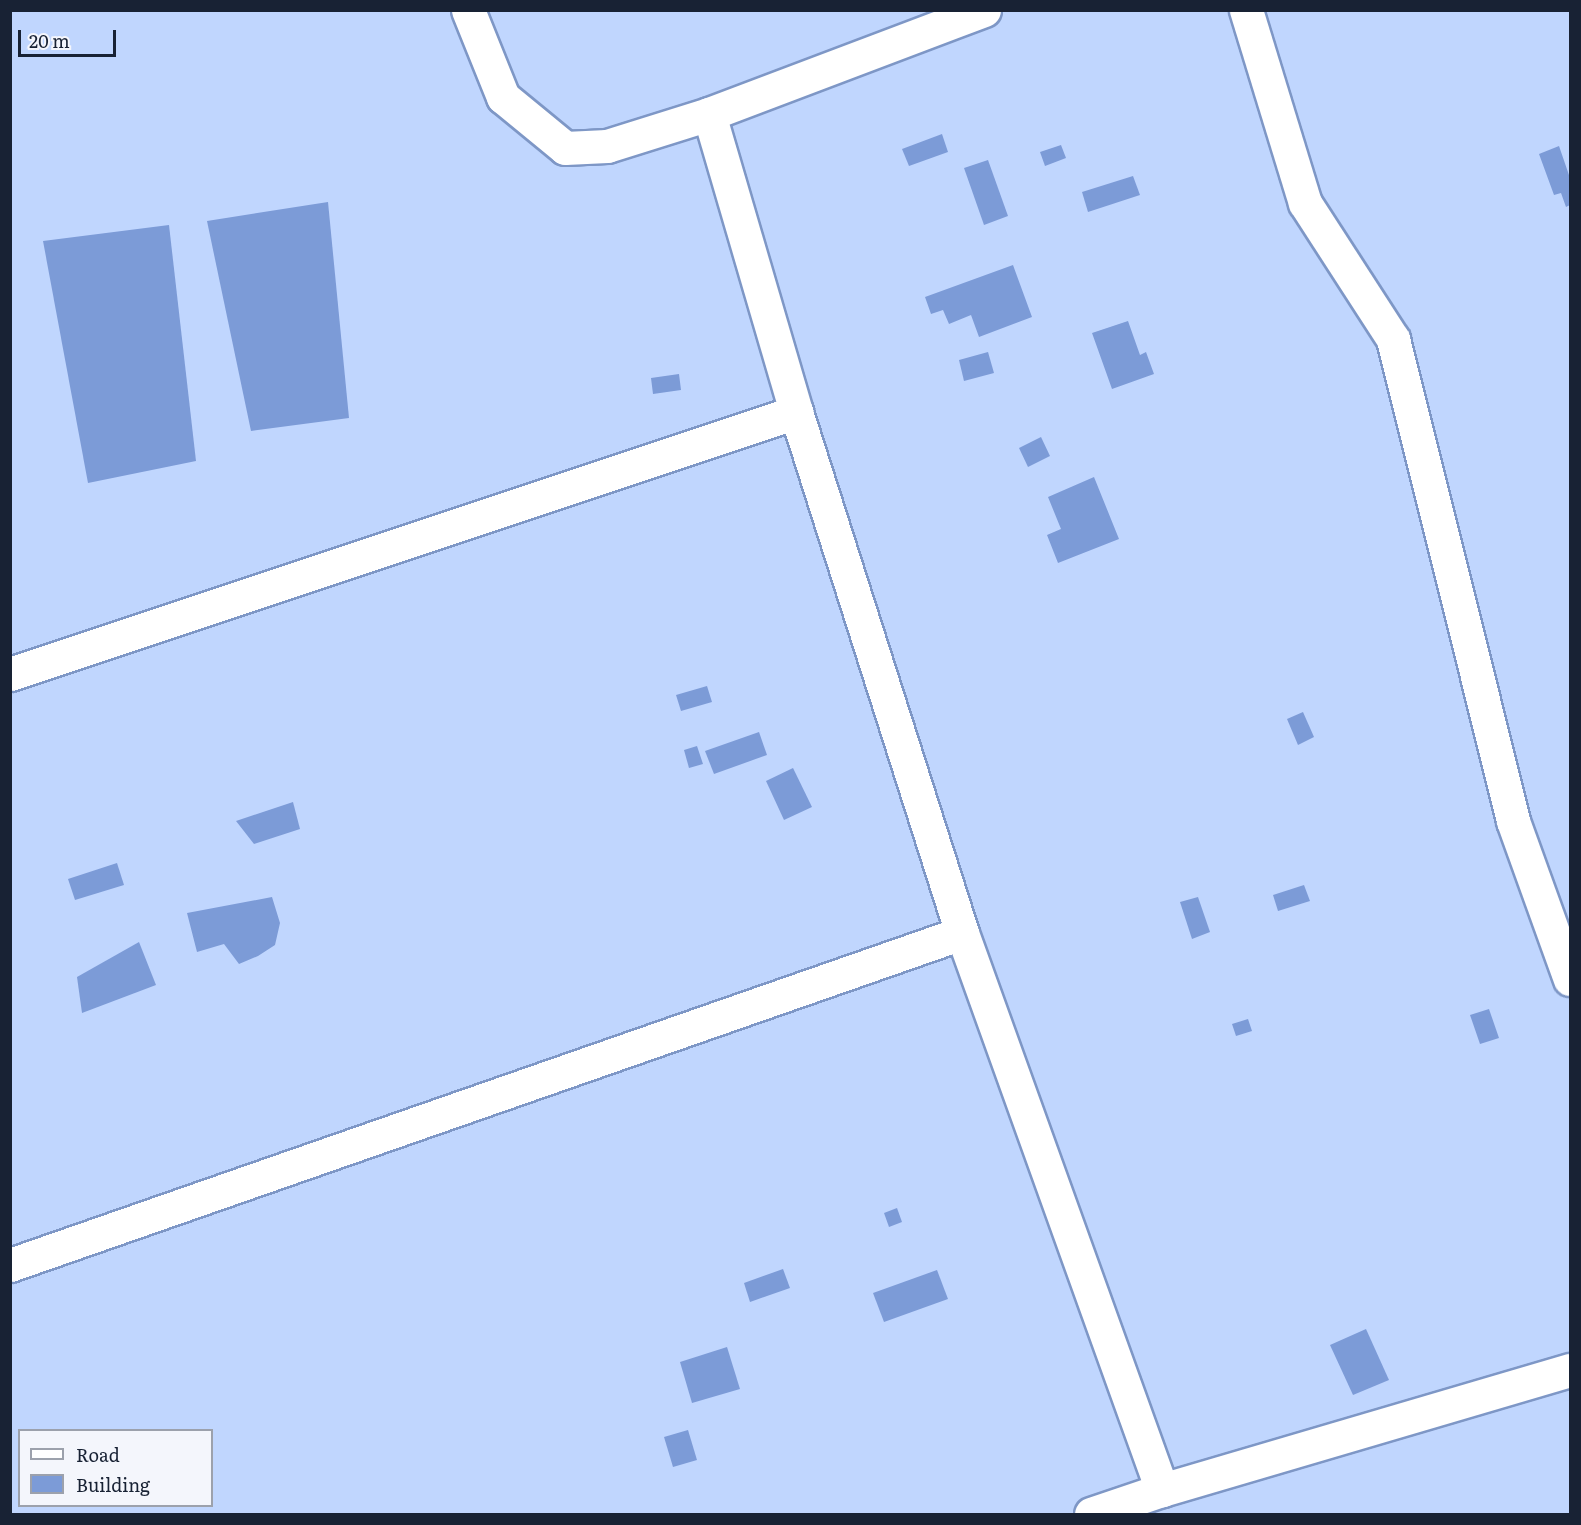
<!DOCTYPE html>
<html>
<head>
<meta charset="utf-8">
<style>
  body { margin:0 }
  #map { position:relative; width:1581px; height:1525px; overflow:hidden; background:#c0d6fe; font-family:Literata,serif }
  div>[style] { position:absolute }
  .building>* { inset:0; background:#7c9bd7 }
  .roads { filter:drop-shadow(2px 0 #7e97c6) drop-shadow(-2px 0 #7e97c6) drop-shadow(0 2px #7e97c6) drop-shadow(0 -2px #7e97c6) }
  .minor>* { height:33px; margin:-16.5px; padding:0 16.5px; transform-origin:16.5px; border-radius:16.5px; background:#fff }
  span { translate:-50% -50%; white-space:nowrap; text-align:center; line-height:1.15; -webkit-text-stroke:5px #f4f6fc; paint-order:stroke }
  .frame { position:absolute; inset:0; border:12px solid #182234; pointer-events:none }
  .legend { position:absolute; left:18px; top:1429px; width:195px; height:78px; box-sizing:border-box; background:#f4f6fc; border:2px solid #9ca1ac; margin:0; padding:8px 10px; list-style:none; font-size:18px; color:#182234 }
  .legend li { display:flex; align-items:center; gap:12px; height:30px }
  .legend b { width:30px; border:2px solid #9ca1ac }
  .scale { position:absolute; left:18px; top:30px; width:98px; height:27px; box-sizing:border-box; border:3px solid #182234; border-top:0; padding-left:8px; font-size:18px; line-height:21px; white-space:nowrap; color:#182234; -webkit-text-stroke:4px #f4f6fc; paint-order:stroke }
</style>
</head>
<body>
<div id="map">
  <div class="building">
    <i style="clip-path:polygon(942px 134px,948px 152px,909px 166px,902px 149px)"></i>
    <i style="clip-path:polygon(1061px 145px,1066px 158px,1045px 166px,1040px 152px)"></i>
    <i style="clip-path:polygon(1559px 146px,1570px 178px,1570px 205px,1566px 207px,1561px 193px,1554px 195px,1539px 154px)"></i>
    <i style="clip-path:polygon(988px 160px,1008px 216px,984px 225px,964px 168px)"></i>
    <i style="clip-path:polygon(1133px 176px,1140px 195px,1088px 212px,1082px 192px)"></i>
    <i style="clip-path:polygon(328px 202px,349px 418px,251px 431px,207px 221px)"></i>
    <i style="clip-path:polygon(169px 225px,196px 461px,88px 483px,43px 241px)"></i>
    <i style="clip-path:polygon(1013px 265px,1032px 317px,979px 337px,971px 315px,949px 324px,943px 310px,931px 314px,925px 297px)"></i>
    <i style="clip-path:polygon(1128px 321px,1140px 355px,1146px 352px,1154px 374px,1112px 389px,1092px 333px)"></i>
    <i style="clip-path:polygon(988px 352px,994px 373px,964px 381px,959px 360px)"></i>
    <i style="clip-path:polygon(679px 374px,681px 390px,653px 394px,651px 378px)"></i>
    <i style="clip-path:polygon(1041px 437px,1050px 456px,1028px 467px,1019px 448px)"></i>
    <i style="clip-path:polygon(1094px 477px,1119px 539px,1058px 563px,1047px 535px,1061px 529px,1048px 497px)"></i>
    <i style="clip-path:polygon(707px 686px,712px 702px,681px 711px,676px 695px)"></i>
    <i style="clip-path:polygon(1303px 712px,1314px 737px,1298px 745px,1287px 719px)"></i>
    <i style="clip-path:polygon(759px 732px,767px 755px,714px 774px,705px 751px)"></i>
    <i style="clip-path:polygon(697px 746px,703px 764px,689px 768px,684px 750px)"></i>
    <i style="clip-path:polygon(793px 768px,812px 807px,784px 820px,766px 781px)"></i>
    <i style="clip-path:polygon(293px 802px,300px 829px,254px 844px,236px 821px)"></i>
    <i style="clip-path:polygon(117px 863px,124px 885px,75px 900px,68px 879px)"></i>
    <i style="clip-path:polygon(1304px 885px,1310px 901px,1278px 911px,1273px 895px)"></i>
    <i style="clip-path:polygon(272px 897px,280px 923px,275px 945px,258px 956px,239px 964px,224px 944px,197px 952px,187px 913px)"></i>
    <i style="clip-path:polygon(1198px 897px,1210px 932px,1192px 939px,1180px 902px)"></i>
    <i style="clip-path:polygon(139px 942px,156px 985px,82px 1013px,77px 977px)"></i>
    <i style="clip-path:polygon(1489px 1009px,1499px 1038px,1480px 1044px,1470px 1015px)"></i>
    <i style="clip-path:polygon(1248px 1019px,1252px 1031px,1236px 1036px,1232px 1024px)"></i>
    <i style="clip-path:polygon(897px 1208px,902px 1222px,889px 1227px,884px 1213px)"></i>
    <i style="clip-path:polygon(783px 1269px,790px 1288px,750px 1302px,744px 1283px)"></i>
    <i style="clip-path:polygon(937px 1270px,948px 1299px,884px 1322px,873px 1293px)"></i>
    <i style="clip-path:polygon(1366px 1329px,1389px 1380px,1353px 1395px,1330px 1345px)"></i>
    <i style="clip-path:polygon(727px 1347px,740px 1389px,692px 1403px,680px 1362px)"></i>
    <i style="clip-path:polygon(688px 1430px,697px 1460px,673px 1467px,664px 1437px)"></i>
  </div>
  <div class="roads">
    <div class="minor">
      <i style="left:468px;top:10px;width:94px;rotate:68.1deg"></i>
      <i style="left:503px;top:97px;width:80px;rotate:39.4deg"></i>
      <i style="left:565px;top:148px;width:42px;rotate:-2.7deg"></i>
      <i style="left:607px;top:146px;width:107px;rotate:-17.4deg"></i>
      <i style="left:709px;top:114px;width:294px;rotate:-20.7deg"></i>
      <i style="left:1246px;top:10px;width:202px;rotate:73deg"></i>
      <i style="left:1305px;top:203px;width:162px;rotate:57.1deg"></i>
      <i style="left:1393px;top:339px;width:497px;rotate:76deg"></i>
      <i style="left:1513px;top:821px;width:168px;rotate:70.2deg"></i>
      <i style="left:709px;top:114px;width:310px;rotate:73.7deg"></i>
      <i style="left:796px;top:412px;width:547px;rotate:72.33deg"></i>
      <i style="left:962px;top:933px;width:592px;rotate:70.25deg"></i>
      <i style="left:10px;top:674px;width:829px;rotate:-18.43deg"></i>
      <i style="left:10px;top:1265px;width:1008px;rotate:-19.23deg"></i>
      <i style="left:1091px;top:1514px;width:75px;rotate:-18.7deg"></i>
      <i style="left:1162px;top:1490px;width:425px;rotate:-16.4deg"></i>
    </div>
  </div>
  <div class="frame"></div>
  <ul class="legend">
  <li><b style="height:8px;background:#fff"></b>Road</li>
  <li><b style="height:16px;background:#7c9bd7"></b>Building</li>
  </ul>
  <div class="scale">20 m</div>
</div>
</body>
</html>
